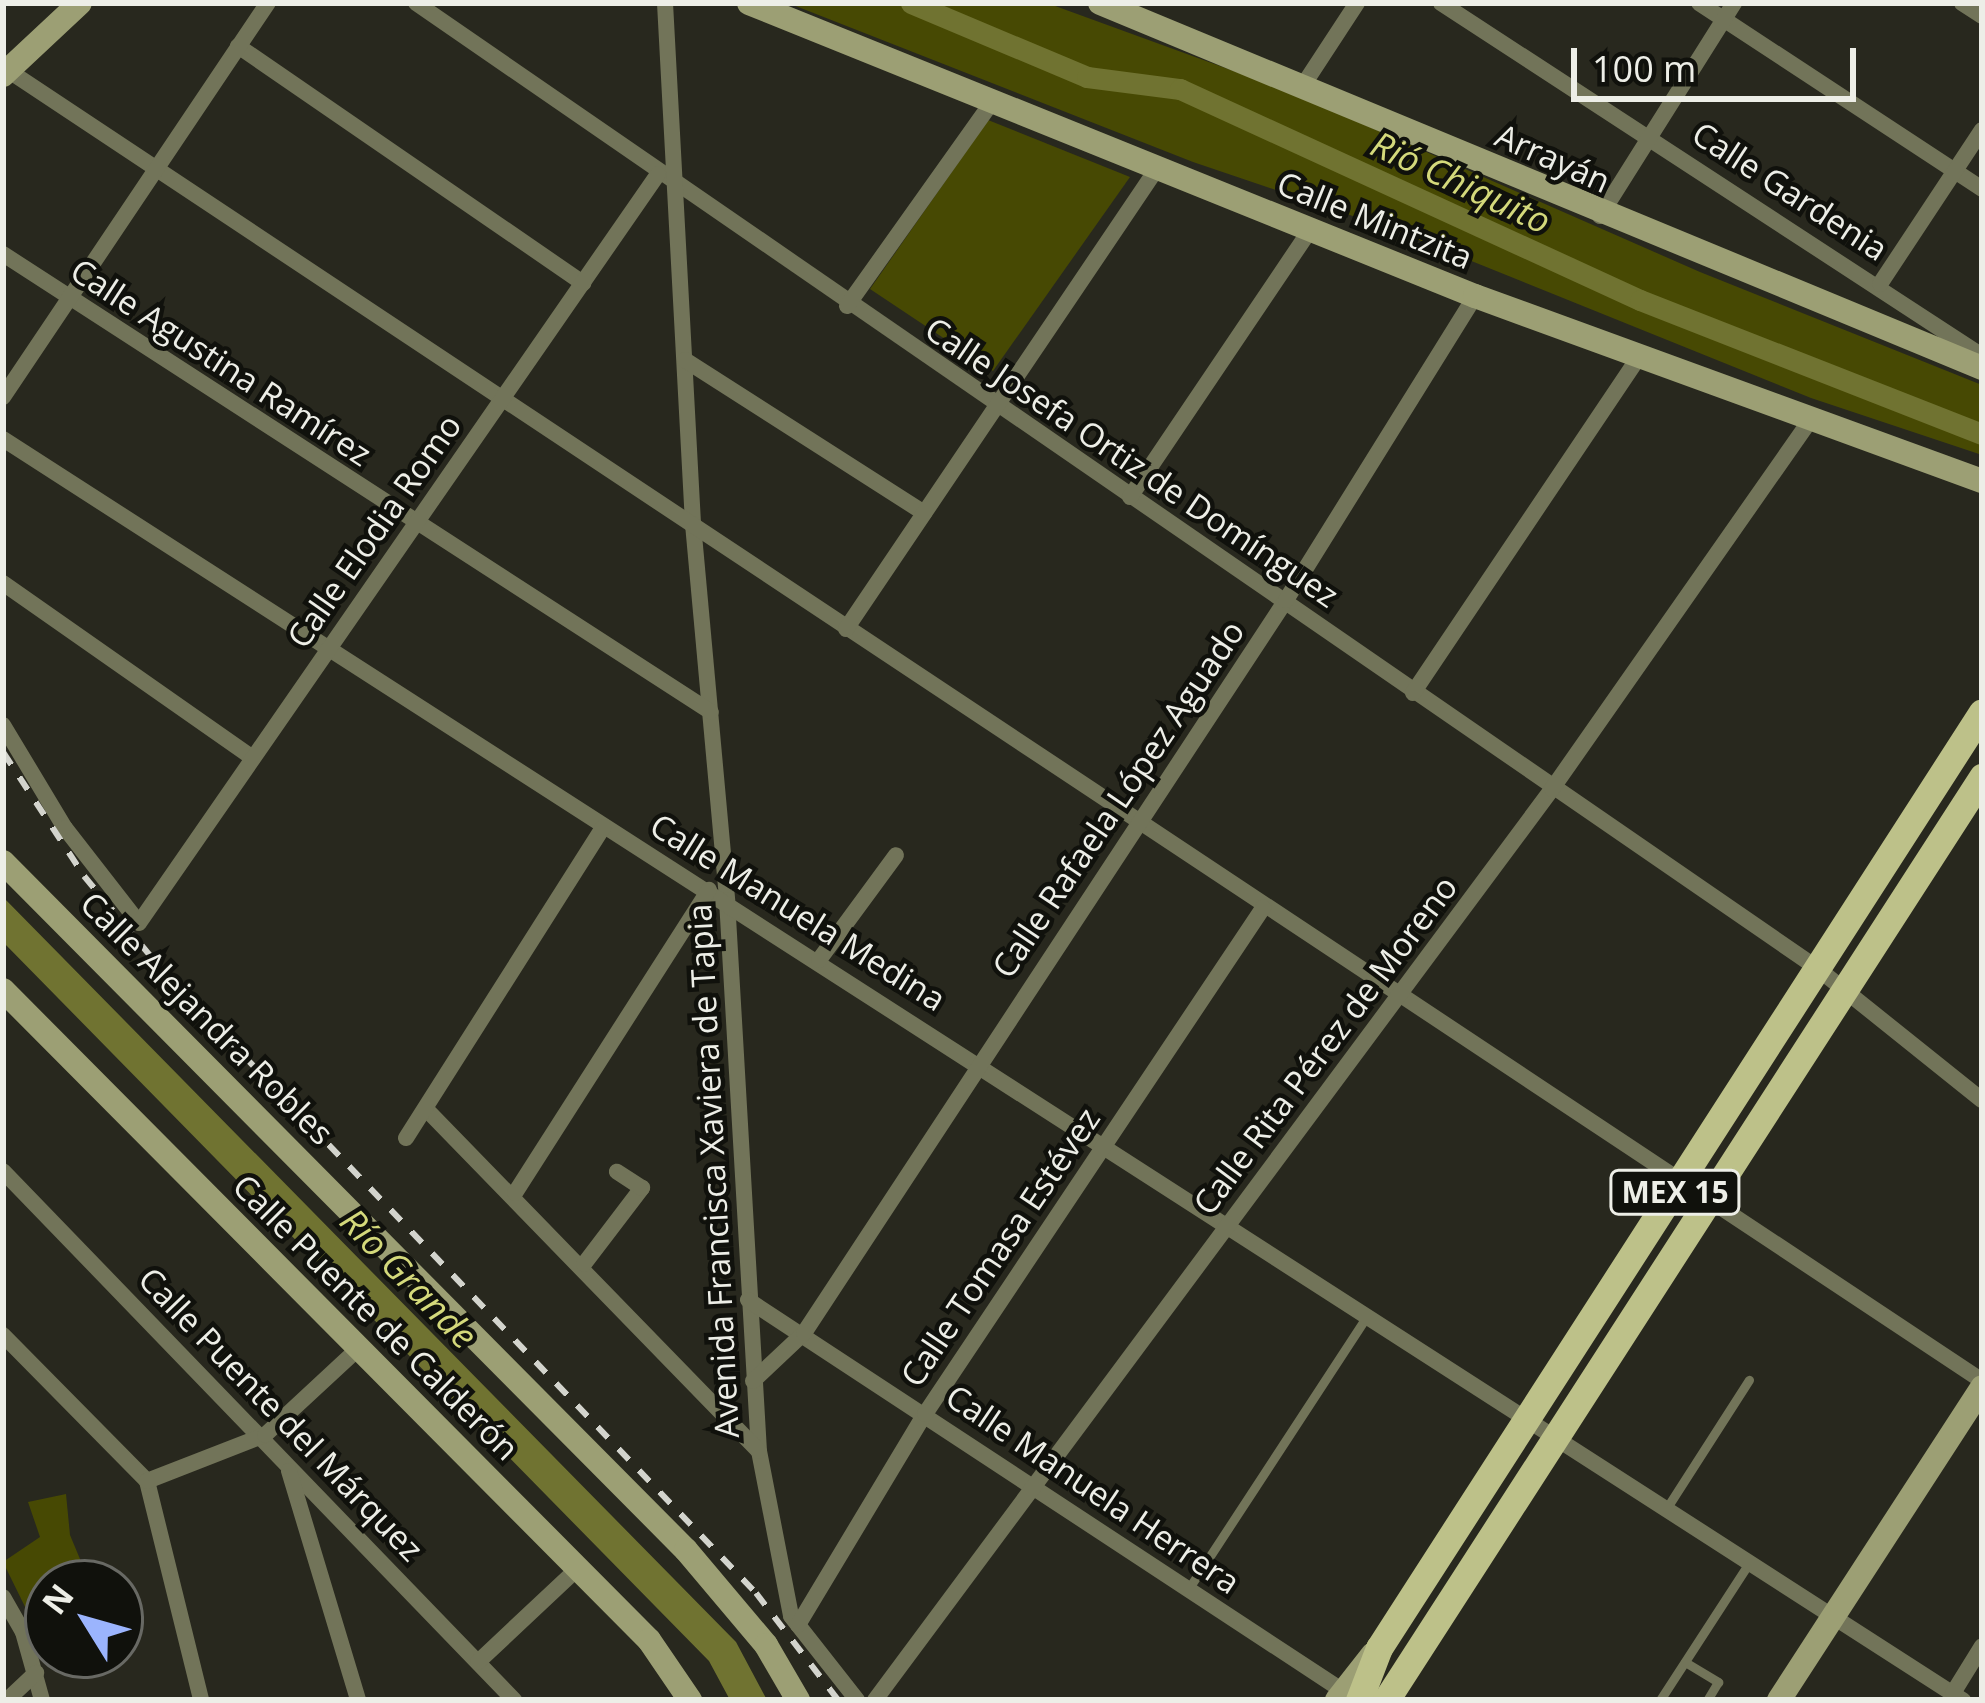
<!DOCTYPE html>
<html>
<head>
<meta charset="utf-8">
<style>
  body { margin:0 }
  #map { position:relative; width:1985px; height:1703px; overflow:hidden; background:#28281e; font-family:"Open Sans",sans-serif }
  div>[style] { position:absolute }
  .green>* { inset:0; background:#474903 }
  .water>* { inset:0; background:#707331 }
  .canal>* { height:21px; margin:-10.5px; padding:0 10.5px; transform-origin:10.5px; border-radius:10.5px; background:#707331 }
  .lane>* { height:9px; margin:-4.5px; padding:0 4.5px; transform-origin:4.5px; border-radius:4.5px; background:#727459 }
  .street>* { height:16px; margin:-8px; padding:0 8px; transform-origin:8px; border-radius:8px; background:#727459 }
  .secondary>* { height:24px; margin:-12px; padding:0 12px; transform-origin:12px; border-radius:12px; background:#9c9f74 }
  .primary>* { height:27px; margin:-13.5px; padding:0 13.5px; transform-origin:13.5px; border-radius:13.5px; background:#bdc189 }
  .rail>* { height:6px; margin-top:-3px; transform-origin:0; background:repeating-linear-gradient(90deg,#d3d4cd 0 15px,transparent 0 30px) }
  span { translate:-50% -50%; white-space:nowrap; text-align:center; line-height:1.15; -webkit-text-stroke:9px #10110c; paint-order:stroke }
  .shield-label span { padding:3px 9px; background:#10110c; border:3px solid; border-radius:9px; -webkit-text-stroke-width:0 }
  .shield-label { font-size:30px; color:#edeee7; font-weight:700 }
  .street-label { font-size:33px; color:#edeee7 }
  .water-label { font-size:36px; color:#d4d97b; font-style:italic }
  .frame { position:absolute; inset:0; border:6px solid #edeee7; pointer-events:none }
  .north { position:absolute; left:24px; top:1559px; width:120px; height:120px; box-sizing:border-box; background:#10110c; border:3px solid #686964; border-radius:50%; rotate:307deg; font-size:33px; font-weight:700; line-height:48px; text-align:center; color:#edeee7 }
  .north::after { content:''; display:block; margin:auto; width:42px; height:54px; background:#9bb4fd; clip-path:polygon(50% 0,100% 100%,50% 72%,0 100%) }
  .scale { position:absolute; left:1571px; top:48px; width:285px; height:54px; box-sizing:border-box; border:6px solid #edeee7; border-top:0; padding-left:15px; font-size:36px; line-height:42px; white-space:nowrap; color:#edeee7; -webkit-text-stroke:9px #10110c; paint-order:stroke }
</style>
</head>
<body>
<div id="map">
  <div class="green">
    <i style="clip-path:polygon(788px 3px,1047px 3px,1283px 89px,1700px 272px,1982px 385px,1982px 455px,1811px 398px,1397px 231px,1193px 162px)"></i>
    <i style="clip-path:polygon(988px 120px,1130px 177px,993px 371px,870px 289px)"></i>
    <i style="clip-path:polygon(66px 1494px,70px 1535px,90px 1583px,48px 1583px,48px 1613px,31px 1619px,3px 1562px,40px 1537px,28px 1502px)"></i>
  </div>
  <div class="water">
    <i style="clip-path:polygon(3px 897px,736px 1642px,767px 1700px,730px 1700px,709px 1661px,3px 942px)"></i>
  </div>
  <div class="canal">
    <i style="left:911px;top:3px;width:191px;rotate:22.8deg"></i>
    <i style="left:1087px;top:77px;width:94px;rotate:7.4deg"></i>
    <i style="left:1180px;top:89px;width:506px;rotate:24.64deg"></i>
    <i style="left:1640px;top:300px;width:367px;rotate:21.4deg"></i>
  </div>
  <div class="lane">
    <i style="left:1668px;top:1506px;width:150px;rotate:-57.3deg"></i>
    <i style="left:1189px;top:1588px;width:325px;rotate:-56.8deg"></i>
    <i style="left:1685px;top:1662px;width:39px;rotate:31deg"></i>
    <i style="left:1718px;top:1682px;width:21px;rotate:121deg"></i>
    <i style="left:1660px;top:1700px;width:167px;rotate:-57deg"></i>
  </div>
  <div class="street">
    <i style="left:416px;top:3px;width:1701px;rotate:34.56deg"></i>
    <i style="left:1817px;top:968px;width:211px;rotate:38.7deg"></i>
    <i style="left:665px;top:3px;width:522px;rotate:86.92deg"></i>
    <i style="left:693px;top:524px;width:378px;rotate:84.8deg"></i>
    <i style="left:727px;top:900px;width:552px;rotate:86.68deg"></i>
    <i style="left:759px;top:1451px;width:168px;rotate:79deg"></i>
    <i style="left:791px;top:1616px;width:107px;rotate:51.8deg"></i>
    <i style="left:1441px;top:3px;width:646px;rotate:33.12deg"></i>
    <i style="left:1699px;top:3px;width:339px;rotate:33.3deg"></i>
    <i style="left:1962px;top:3px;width:24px;rotate:33deg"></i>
    <i style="left:238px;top:46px;width:419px;rotate:34.5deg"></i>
    <i style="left:3px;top:67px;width:2376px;rotate:33.58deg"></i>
    <i style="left:1304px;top:84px;width:97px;rotate:-56.8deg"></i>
    <i style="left:1600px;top:216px;width:252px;rotate:-57.8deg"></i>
    <i style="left:3px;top:254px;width:843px;rotate:32.9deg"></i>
    <i style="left:1880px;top:284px;width:185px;rotate:-56.5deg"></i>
    <i style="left:847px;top:306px;width:249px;rotate:-54.6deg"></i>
    <i style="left:685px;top:360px;width:284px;rotate:32.6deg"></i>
    <i style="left:3px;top:397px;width:475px;rotate:-56.1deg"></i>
    <i style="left:3px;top:439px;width:2331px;rotate:32.76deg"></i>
    <i style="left:1130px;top:497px;width:323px;rotate:-56deg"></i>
    <i style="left:3px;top:583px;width:305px;rotate:35deg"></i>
    <i style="left:846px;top:629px;width:557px;rotate:-55.97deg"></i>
    <i style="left:1413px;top:693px;width:404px;rotate:-56.1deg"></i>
    <i style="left:3px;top:725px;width:120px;rotate:59deg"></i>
    <i style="left:65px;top:828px;width:120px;rotate:52.1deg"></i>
    <i style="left:139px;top:923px;width:911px;rotate:-55.28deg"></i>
    <i style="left:819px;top:960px;width:130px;rotate:-53.7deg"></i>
    <i style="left:426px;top:1109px;width:477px;rotate:45.8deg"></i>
    <i style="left:406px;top:1138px;width:368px;rotate:-57.6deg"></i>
    <i style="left:3px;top:1171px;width:736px;rotate:45.99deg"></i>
    <i style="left:515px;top:1193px;width:360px;rotate:-57.4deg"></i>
    <i style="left:584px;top:1264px;width:96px;rotate:-52.7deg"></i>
    <i style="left:642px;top:1188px;width:30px;rotate:-147deg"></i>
    <i style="left:748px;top:1300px;width:712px;rotate:33.31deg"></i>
    <i style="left:3px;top:1335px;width:205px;rotate:45.4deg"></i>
    <i style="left:147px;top:1481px;width:226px;rotate:76.1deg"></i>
    <i style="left:753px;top:1381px;width:70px;rotate:-43.3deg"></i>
    <i style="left:804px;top:1333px;width:877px;rotate:-56.67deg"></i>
    <i style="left:1286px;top:600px;width:358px;rotate:-58.1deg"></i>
    <i style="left:289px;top:1471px;width:239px;rotate:73.2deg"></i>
    <i style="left:147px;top:1481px;width:127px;rotate:-21.3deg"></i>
    <i style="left:265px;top:1435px;width:131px;rotate:-42.8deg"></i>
    <i style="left:3px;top:1597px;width:40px;rotate:60.3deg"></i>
    <i style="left:23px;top:1632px;width:71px;rotate:74.4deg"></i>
    <i style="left:798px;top:1625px;width:246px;rotate:-59deg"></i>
    <i style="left:925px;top:1414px;width:609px;rotate:-56.26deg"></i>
    <i style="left:478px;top:1662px;width:137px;rotate:-43.2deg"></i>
    <i style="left:1953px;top:1693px;width:55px;rotate:-58.3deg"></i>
    <i style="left:7px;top:1700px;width:40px;rotate:-43deg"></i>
    <i style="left:875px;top:1700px;width:1135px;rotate:-53.38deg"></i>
    <i style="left:1552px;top:789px;width:454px;rotate:-55deg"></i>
  </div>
  <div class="secondary">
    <i style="left:749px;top:3px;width:783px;rotate:21.98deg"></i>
    <i style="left:1475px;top:296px;width:540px;rotate:20.05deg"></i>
    <i style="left:1100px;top:3px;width:955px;rotate:22.48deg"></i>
    <i style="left:3px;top:75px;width:105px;rotate:-43.1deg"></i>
    <i style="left:3px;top:862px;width:969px;rotate:45.21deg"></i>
    <i style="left:686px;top:1550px;width:124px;rotate:49.9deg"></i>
    <i style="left:766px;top:1645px;width:64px;rotate:59.8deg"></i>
    <i style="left:3px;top:990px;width:916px;rotate:45.18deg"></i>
    <i style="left:649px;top:1640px;width:73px;rotate:55.7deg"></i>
    <i style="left:1337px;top:1700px;width:58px;rotate:-52deg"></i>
    <i style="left:1779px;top:1700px;width:373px;rotate:-57deg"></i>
  </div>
  <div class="primary">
    <i style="left:1359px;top:1700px;width:56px;rotate:-69deg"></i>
    <i style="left:1379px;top:1648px;width:1113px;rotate:-57.21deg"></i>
    <i style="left:1386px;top:1700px;width:1099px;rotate:-57.15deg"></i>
  </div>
  <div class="rail">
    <i style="left:3px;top:752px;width:148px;rotate:56.8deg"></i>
    <i style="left:84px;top:876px;width:124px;rotate:50.3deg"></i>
    <i style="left:163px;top:971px;width:859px;rotate:46.37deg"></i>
    <i style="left:756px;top:1593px;width:135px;rotate:52.5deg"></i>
  </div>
  <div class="shield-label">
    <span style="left:1675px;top:1192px">MEX 15</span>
  </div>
  <div class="street-label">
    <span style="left:1553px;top:158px;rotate:24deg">Arrayán</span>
    <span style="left:1790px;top:191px;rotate:33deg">Calle Gardenia</span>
    <span style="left:1375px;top:220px;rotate:22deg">Calle Mintzita</span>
    <span style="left:221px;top:362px;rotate:33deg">Calle Agustina Ramírez</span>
    <span style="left:1132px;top:462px;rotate:34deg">Calle Josefa Ortiz de Domínguez</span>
    <span style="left:374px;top:531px;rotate:-55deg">Calle Elodia Romo</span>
    <span style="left:1118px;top:799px;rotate:-56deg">Calle Rafaela López Aguado</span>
    <span style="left:798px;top:912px;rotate:32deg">Calle Manuela Medina</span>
    <span style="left:207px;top:1018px;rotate:45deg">Calle Alejandra Robles</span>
    <span style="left:1325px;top:1045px;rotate:-53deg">Calle Rita Pérez de Moreno</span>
    <span style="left:713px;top:1171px;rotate:-93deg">Avenida Francisca Xaviera de Tapia</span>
    <span style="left:1000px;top:1247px;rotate:-56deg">Calle Tomasa Estévez</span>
    <span style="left:376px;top:1317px;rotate:45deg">Calle Puente de Calderón</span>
    <span style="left:281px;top:1414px;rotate:46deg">Calle Puente del Márquez</span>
    <span style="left:1093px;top:1489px;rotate:34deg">Calle Manuela Herrera</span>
  </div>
  <div class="water-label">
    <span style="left:1461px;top:182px;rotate:25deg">Rió Chiquito</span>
    <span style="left:409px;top:1278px;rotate:46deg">Río Grande</span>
  </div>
  <div class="frame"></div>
  <div class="north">N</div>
  <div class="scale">100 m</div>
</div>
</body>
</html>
